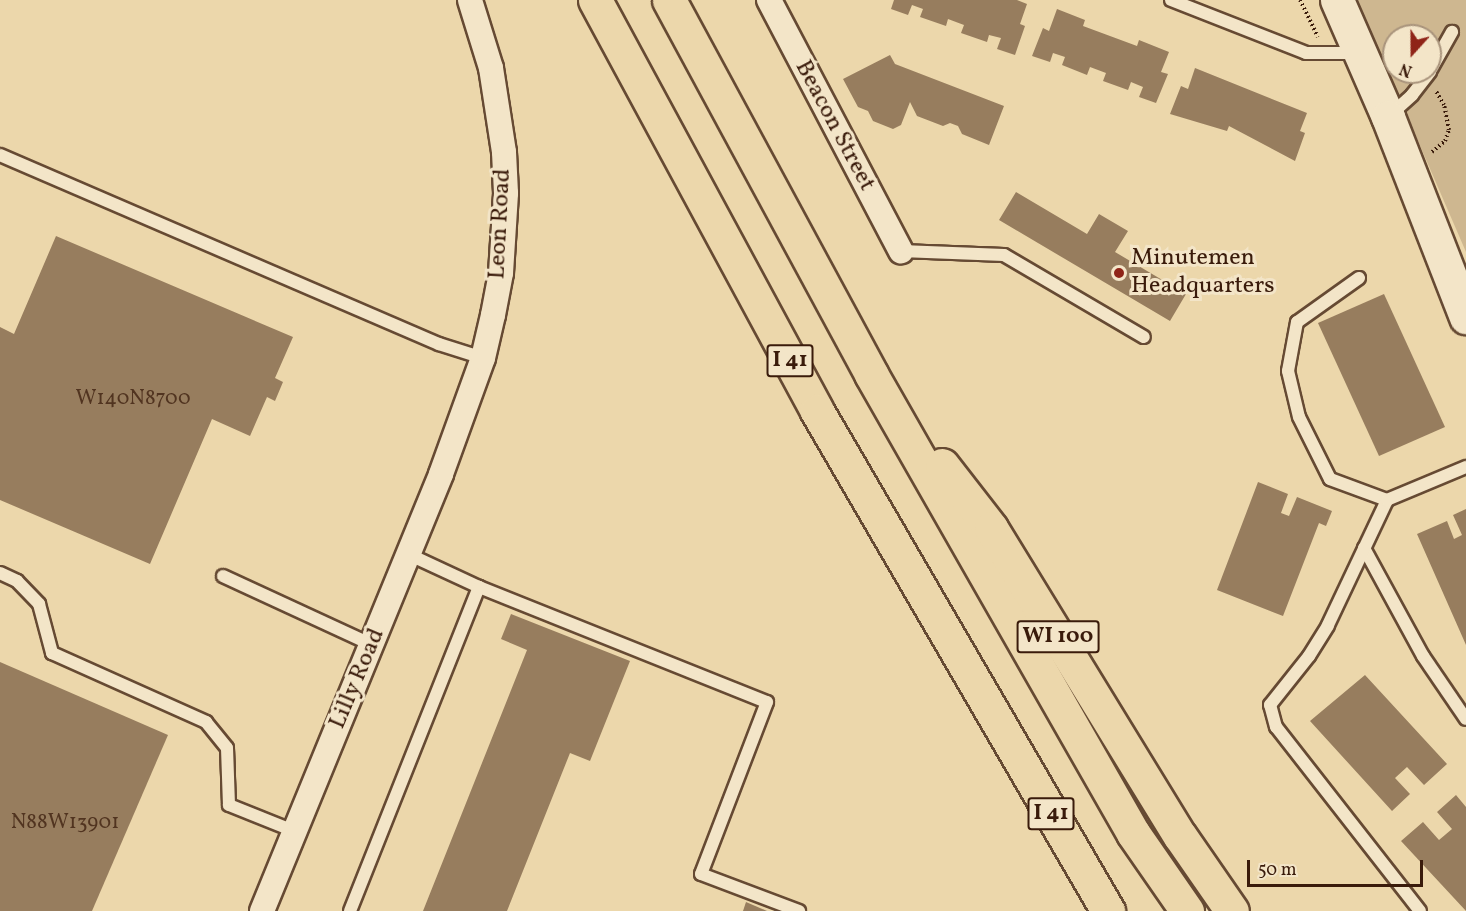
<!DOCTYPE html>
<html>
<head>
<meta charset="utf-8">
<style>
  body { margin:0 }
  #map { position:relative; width:1466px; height:911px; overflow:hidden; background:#ecd7ab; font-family:Vollkorn,serif }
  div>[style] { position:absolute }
  .green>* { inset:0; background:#ceb790 }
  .building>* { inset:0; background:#977d5e }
  .path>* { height:4px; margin-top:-2px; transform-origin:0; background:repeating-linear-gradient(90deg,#3a1b0b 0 1.5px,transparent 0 4.5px) }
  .roads { filter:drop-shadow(2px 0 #664a33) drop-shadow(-2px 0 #664a33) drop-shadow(0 2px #664a33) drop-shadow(0 -2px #664a33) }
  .lane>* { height:12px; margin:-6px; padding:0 6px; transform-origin:6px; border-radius:6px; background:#f3e5c8 }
  .street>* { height:24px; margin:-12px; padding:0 12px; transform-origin:12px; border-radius:12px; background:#f3e5c8 }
  .secondary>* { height:33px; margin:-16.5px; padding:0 16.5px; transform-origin:16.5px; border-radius:16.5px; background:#f3e5c8 }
  .highway>* { height:33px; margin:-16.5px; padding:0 16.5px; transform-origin:16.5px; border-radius:16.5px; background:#ecd7ab }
  .dots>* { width:16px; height:16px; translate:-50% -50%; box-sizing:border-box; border:3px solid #f3e5c8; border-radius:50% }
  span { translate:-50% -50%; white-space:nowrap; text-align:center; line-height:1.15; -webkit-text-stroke:6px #f3e5c8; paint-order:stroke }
  .number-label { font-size:21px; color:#513420 }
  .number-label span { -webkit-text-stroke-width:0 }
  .shield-label span { padding:2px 4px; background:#f3e5c8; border:2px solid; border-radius:4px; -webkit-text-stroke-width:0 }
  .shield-label { font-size:22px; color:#3a1b0b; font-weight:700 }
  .street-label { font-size:24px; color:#3a1b0b }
  .poi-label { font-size:24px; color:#3a1b0b }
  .left { translate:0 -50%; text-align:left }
  .north { position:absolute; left:1382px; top:24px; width:60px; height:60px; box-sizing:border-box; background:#f3e5c8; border:2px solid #a9947c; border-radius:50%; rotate:201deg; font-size:16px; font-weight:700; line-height:24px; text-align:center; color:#3a1b0b }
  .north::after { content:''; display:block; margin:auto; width:21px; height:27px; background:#8f2418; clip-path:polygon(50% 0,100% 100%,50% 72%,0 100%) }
  .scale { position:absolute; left:1247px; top:860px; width:176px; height:27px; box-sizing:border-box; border:3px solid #3a1b0b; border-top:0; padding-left:8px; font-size:18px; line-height:21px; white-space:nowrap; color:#3a1b0b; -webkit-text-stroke:4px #f3e5c8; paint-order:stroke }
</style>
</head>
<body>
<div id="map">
  <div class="green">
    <i style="clip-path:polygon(evenodd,1357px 0,1466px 0,1466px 252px,1357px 0,1394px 36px,1430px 36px,1430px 72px,1394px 72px,1394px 36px)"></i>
  </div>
  <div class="building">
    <i style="clip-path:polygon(894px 0,1017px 0,1027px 4px,1020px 24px,1025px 26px,1015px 55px,997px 49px,1001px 38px,989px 35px,987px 42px,961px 33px,964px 25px,948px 19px,946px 26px,920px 17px,923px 9px,912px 5px,908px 15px,891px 9px)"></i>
    <i style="clip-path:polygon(1057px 9px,1085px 20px,1083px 26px,1137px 46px,1139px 40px,1169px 52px,1161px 72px,1168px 74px,1156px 103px,1139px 97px,1143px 87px,1131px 82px,1128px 90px,1103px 81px,1106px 73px,1090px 67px,1087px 75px,1062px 65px,1065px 57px,1053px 53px,1050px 62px,1032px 56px,1043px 28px,1049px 31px)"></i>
    <i style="clip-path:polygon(890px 55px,895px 64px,1004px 106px,989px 145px,962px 134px,958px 126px,950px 123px,943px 126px,917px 116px,910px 102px,901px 125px,893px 129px,873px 121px,868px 111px,858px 107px,843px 79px)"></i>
    <i style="clip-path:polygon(1195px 68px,1307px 113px,1300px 131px,1305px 133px,1295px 161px,1229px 126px,1227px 131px,1170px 114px,1181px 86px,1188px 89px)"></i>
    <i style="clip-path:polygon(1016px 192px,1087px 234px,1099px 214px,1128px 231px,1115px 252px,1186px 294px,1170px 321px,999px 220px)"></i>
    <i style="clip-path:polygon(56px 236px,293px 337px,275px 378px,283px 382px,275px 401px,267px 397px,250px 436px,212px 419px,150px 564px,0 500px,0 327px,14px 334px)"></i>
    <i style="clip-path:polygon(1384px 294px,1445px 427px,1379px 456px,1318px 323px)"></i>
    <i style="clip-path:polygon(1258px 482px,1288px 494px,1281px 513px,1289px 516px,1297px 497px,1332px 511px,1326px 526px,1319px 523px,1283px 616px,1217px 590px)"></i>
    <i style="clip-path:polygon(1466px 509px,1466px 645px,1417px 534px,1447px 521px,1454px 539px,1462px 535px,1453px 515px)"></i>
    <i style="clip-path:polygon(511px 614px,630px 661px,590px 761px,570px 753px,507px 911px,423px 911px,527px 650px,501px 639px)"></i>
    <i style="clip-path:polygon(0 662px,168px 735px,92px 911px,0 911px)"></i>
    <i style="clip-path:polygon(1365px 675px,1447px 764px,1424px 785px,1407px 767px,1395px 778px,1410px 794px,1392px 811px,1310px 721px)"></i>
    <i style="clip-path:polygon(1456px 795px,1466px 807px,1466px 911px,1401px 841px,1423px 822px,1439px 840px,1452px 829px,1437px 812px)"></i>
    <i style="clip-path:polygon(746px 902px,767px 911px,743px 911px)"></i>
  </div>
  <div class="path">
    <i style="left:1300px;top:0;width:41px;rotate:64.1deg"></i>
    <i style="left:1432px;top:152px;width:17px;rotate:-40deg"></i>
    <i style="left:1445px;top:141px;width:12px;rotate:-70deg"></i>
    <i style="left:1449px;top:130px;width:25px;rotate:-101deg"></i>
    <i style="left:1444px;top:105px;width:16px;rotate:-120deg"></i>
  </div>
  <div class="roads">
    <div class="lane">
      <i style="left:1171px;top:0;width:145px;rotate:21.4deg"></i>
      <i style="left:1306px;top:53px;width:52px"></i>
      <i style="left:1430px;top:71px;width:45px;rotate:-60.6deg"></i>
      <i style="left:1389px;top:116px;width:31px;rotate:-42deg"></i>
      <i style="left:1412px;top:95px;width:29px;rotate:-52deg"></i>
      <i style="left:0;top:155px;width:478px;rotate:23.3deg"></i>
      <i style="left:439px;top:344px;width:46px;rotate:17.7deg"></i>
      <i style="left:901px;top:251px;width:103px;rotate:2.2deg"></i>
      <i style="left:1004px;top:255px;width:162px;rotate:30.4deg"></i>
      <i style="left:1359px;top:278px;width:76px;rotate:144.6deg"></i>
      <i style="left:1297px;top:322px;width:50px;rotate:100.4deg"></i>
      <i style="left:1288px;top:371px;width:47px;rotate:76.6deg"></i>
      <i style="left:1299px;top:417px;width:69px;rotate:63.4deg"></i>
      <i style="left:1330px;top:479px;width:61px;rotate:20.2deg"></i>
      <i style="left:1364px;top:548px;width:123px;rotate:61.4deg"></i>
      <i style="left:1423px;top:656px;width:76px;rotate:55.7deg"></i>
      <i style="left:408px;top:554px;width:78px;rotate:24.9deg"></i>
      <i style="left:0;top:573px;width:19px;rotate:25deg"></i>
      <i style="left:17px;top:581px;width:32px;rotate:46deg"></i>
      <i style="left:39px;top:604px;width:51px;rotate:75.1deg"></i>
      <i style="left:52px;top:653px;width:169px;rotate:24.1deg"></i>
      <i style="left:206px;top:722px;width:33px;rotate:51deg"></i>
      <i style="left:227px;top:748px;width:57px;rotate:88deg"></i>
      <i style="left:229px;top:805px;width:70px;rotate:21.8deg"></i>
      <i style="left:223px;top:576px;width:164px;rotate:24.8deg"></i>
      <i style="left:350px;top:911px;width:349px;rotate:-68.3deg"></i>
      <i style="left:479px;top:587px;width:310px;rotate:21.8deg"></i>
      <i style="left:767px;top:702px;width:184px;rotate:111deg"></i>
      <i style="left:701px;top:874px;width:105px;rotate:20.7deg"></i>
      <i style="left:1420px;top:911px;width:234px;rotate:-128deg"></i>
      <i style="left:1276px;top:727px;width:23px;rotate:-105deg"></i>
      <i style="left:1270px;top:705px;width:63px;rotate:-51.5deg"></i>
      <i style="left:1309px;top:656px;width:36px;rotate:-58deg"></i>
      <i style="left:1328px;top:625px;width:138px;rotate:-64.7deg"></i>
      <i style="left:1387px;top:500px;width:86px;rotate:-22.7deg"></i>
    </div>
    <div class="street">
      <i style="left:769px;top:0;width:284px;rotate:62.3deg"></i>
      <i style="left:262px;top:911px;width:472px;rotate:-67.7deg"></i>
      <i style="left:441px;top:474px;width:123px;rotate:-70.1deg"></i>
      <i style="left:483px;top:358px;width:44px;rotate:-76.9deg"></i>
      <i style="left:493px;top:315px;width:43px;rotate:-79.2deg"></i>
      <i style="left:501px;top:273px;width:80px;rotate:-86.4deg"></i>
      <i style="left:506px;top:193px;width:41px;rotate:-92.8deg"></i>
      <i style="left:504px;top:152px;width:85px;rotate:-98.8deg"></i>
      <i style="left:491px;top:68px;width:71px;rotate:-107.2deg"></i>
    </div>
    <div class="secondary">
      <i style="left:1337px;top:0;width:128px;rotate:66.4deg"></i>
      <i style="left:1388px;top:117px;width:215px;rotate:68.7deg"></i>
    </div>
    <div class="highway">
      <i style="left:595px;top:0;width:467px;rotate:61.6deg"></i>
      <i style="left:817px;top:411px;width:579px;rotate:59.8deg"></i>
      <i style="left:669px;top:0;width:425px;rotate:61.6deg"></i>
      <i style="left:871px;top:374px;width:529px;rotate:60.28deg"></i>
      <i style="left:1133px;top:833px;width:95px;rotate:55.3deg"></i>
      <i style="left:942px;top:465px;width:80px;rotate:52.1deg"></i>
      <i style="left:991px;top:528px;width:361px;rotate:58.5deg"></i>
      <i style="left:1180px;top:836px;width:91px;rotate:55.3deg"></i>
    </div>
  </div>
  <div class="dots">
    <i style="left:1119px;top:273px;background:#8f2418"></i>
  </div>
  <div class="number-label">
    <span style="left:133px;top:399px">W140N8700</span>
    <span style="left:65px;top:823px">N88W13901</span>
  </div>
  <div class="shield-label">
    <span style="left:790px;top:361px">I 41</span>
    <span style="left:1058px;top:637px">WI 100</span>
    <span style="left:1051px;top:814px">I 41</span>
  </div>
  <div class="street-label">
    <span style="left:834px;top:126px;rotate:62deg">Beacon Street</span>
    <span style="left:501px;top:224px;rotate:-87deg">Leon Road</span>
    <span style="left:358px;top:679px;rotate:-67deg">Lilly Road</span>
  </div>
  <div class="poi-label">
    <span class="left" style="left:1131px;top:273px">Minutemen<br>Headquarters</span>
  </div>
  <div class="north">N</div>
  <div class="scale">50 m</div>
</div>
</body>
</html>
